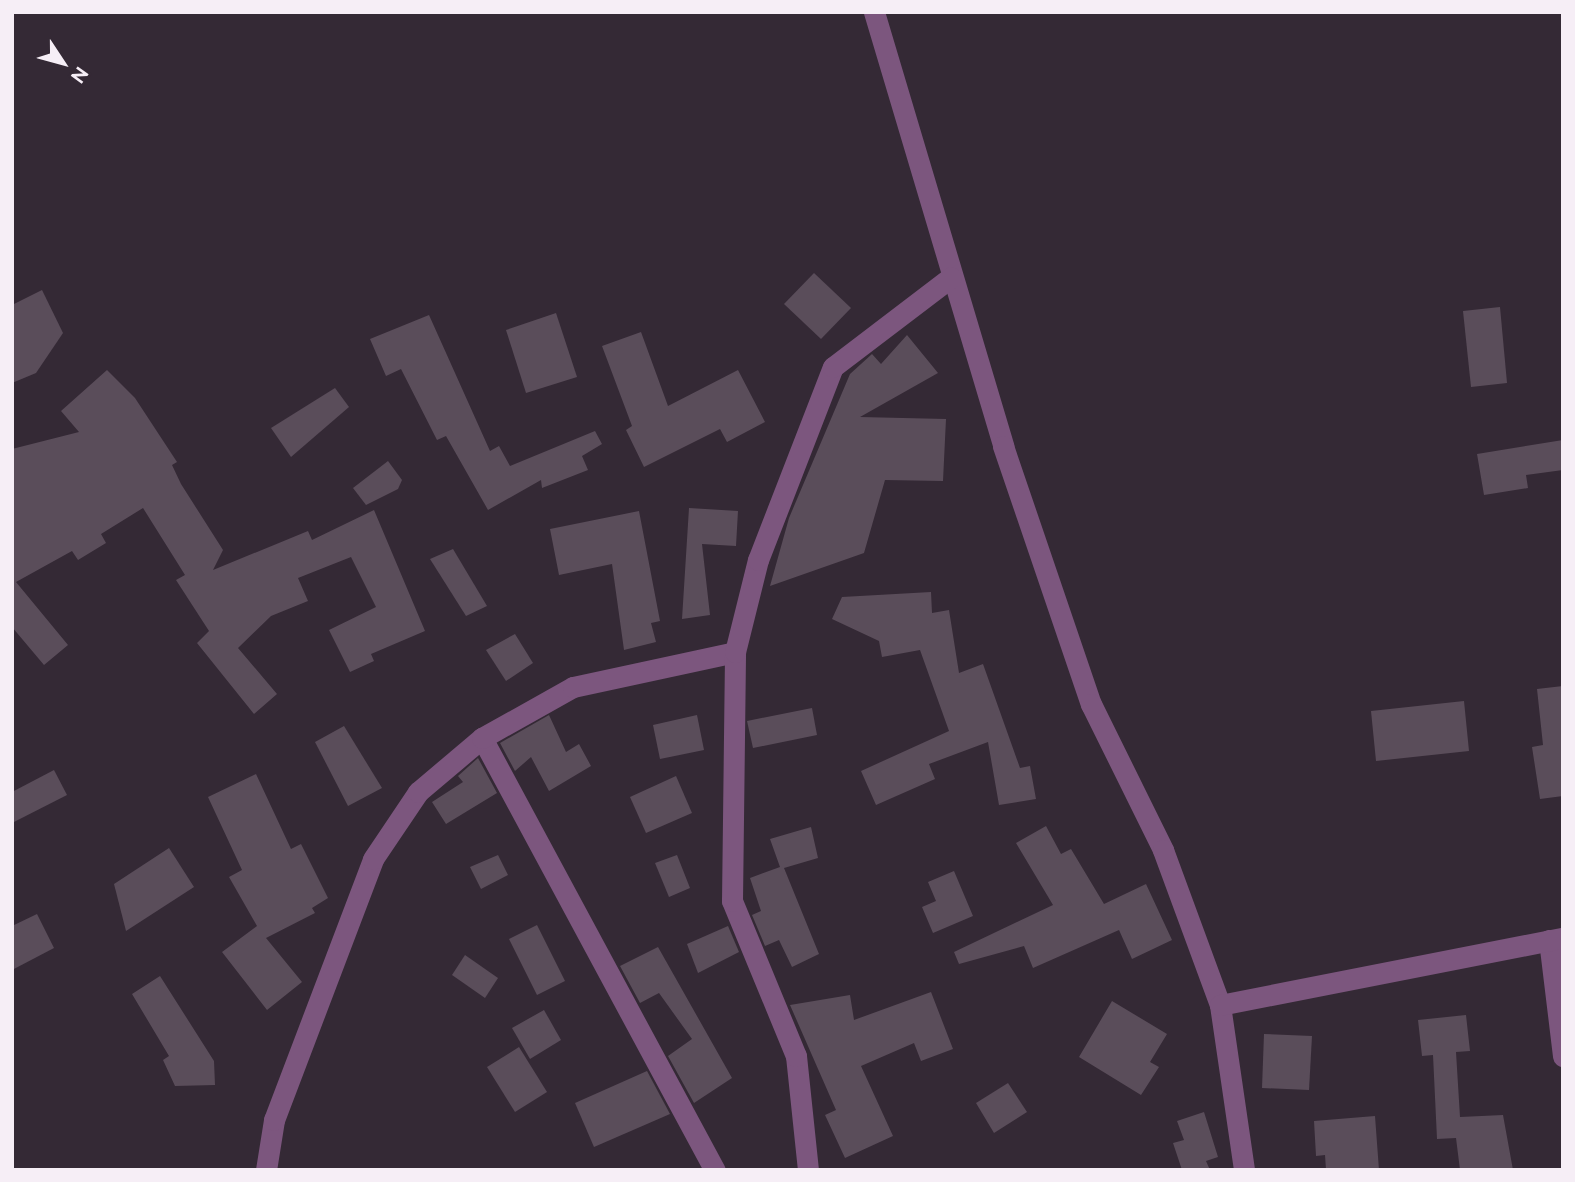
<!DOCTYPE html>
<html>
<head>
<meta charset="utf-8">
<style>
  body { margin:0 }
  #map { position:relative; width:1575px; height:1182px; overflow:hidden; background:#342935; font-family:Raleway,sans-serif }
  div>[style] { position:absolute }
  .building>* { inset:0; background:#5a4d5a }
  .minor>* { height:21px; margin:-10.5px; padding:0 10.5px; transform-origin:10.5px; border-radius:10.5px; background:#7c567e }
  span { translate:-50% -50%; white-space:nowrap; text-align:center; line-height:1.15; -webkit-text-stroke:5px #342935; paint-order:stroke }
  .frame { position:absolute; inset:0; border:14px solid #f6eef6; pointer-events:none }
  .north { position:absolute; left:28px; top:28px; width:70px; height:70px; -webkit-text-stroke:5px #342935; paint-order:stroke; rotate:126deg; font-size:19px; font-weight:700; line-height:28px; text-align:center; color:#f6eef6 }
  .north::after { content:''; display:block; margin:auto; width:24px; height:32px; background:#f6eef6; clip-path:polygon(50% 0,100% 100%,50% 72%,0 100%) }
</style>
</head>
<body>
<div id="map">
  <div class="building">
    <i style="clip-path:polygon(814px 273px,851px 308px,821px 339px,784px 304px)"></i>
    <i style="clip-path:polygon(42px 290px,63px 333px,36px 373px,12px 383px,12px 305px)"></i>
    <i style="clip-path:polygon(1500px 307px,1507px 383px,1471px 387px,1463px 311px)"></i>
    <i style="clip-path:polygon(556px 313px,577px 377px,526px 393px,506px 330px)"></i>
    <i style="clip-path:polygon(429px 315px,490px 451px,499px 446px,510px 466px,595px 431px,602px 444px,582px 456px,588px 470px,542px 488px,541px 480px,488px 510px,446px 436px,437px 440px,401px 369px,386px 376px,370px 339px)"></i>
    <i style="clip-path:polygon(641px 332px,668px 406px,738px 370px,765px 422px,727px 442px,720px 429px,644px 467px,626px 430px,632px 426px,602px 346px)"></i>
    <i style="clip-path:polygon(907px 335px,938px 373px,860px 417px,946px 419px,943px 481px,885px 480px,864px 553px,770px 586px,789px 518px,850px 374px,872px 354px,881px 364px)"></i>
    <i style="clip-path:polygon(107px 370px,135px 398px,177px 462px,172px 465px,181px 484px,223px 550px,213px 570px,308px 531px,312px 540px,374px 510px,425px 631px,371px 654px,374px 661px,350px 672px,329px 630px,376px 607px,351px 557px,298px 578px,308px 601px,271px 616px,238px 648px,277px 694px,254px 714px,197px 643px,209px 631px,176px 580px,185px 575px,143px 508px,101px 534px,106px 543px,78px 560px,72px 551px,16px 582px,68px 645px,44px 665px,12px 627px,12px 449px,79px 432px,61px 411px)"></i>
    <i style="clip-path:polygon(335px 388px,349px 407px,291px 457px,271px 428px)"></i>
    <i style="clip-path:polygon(1563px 440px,1563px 470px,1526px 475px,1528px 488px,1484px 495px,1477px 454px)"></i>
    <i style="clip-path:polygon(388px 461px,402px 480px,398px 489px,366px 505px,353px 488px)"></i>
    <i style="clip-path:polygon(689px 508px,738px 511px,736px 546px,702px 544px,710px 615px,682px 619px)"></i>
    <i style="clip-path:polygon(639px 511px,660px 621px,651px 623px,656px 642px,624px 650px,612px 564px,559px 575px,550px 529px)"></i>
    <i style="clip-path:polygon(453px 549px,487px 606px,466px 616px,430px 559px)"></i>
    <i style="clip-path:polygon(931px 592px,932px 613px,949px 610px,959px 673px,983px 664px,1020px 768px,1030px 766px,1036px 799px,999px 805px,988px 742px,929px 764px,935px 779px,876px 805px,861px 771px,949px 731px,920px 650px,882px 657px,879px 641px,832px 619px,842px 597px)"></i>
    <i style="clip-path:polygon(515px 634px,533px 663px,506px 681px,486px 650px)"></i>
    <i style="clip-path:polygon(1563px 686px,1563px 796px,1540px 799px,1532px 747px,1543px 745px,1537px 689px)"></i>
    <i style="clip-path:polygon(1464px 701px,1469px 751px,1376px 761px,1371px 711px)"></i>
    <i style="clip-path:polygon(812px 708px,817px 735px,753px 748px,747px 721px)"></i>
    <i style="clip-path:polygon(549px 715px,566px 752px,579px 744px,591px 766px,549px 791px,531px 757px,515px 771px,500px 743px)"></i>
    <i style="clip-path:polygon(697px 715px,704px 750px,660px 759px,653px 725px)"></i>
    <i style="clip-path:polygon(344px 726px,382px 788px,348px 806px,315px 742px)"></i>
    <i style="clip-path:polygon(478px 758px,497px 793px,446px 824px,432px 802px,463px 782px,458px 776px)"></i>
    <i style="clip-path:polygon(54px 770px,67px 795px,12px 823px,12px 792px)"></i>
    <i style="clip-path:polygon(256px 774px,291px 849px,301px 844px,328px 898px,312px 908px,315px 913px,266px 938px,302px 982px,267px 1010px,222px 952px,257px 926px,229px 877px,242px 870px,208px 797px)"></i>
    <i style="clip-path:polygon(676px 776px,692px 813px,646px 833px,630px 797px)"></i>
    <i style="clip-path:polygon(1046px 826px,1061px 854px,1071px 849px,1104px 904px,1146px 884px,1172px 940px,1132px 959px,1119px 930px,1033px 968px,1024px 946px,959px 964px,954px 952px,1053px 905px,1016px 843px)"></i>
    <i style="clip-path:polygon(811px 827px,818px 858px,784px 868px,819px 954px,792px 967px,779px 940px,765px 946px,752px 915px,761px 911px,750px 878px,780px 867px,770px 839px)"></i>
    <i style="clip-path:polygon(169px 848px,194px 887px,126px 931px,114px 884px)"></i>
    <i style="clip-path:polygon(498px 855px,508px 875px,481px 889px,470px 867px)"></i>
    <i style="clip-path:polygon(677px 855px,690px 888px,669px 897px,655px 863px)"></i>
    <i style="clip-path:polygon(954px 871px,973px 916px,933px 933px,922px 907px,936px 901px,928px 882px)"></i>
    <i style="clip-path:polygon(37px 914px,54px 948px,12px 970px,12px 926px)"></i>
    <i style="clip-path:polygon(537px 925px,565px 981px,537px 995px,509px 939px)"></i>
    <i style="clip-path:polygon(728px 926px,739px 952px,698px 973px,687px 944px)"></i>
    <i style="clip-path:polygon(658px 947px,732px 1078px,694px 1103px,668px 1056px,692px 1039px,659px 993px,640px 1003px,620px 966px)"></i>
    <i style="clip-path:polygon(465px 955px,498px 978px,485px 998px,452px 975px)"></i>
    <i style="clip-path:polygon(160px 976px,214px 1061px,215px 1085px,175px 1086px,163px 1060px,169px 1056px,132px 994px)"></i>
    <i style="clip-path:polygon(931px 992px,953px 1049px,921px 1061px,914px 1043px,861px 1066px,893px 1136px,845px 1158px,825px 1115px,836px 1110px,790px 1005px,850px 995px,854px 1020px)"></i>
    <i style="clip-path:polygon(1112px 1001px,1167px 1034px,1150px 1062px,1159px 1067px,1141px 1095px,1079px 1057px)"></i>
    <i style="clip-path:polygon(544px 1010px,561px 1040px,530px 1059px,512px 1028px)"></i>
    <i style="clip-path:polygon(1466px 1015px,1470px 1051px,1456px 1052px,1460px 1117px,1503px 1115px,1513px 1170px,1460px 1170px,1456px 1138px,1437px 1139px,1433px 1055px,1422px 1056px,1418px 1020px)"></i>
    <i style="clip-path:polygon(1264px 1034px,1312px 1036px,1309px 1090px,1262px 1088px)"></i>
    <i style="clip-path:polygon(519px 1047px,547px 1092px,515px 1112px,487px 1067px)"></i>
    <i style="clip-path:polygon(647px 1071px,670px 1114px,594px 1147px,575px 1103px)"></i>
    <i style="clip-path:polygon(1008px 1083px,1027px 1112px,994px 1133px,976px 1103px)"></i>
    <i style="clip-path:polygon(1204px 1112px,1218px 1157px,1206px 1161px,1210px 1170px,1182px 1170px,1173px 1143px,1184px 1140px,1177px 1121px)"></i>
    <i style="clip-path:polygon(1375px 1116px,1379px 1170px,1326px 1170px,1325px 1155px,1316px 1156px,1314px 1121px)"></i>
  </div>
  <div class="minor">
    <i style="left:874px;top:12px;width:453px;rotate:73.4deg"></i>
    <i style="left:1003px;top:446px;width:273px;rotate:71.2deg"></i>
    <i style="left:1091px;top:704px;width:163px;rotate:63.7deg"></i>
    <i style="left:1163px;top:850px;width:165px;rotate:69.8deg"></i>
    <i style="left:1220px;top:1005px;width:167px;rotate:81.7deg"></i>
    <i style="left:482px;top:738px;width:491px;rotate:61.7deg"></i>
    <i style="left:1549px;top:940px;width:117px;rotate:83.1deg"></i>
    <i style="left:1220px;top:1005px;width:349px;rotate:-11.1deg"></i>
    <i style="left:266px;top:1170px;width:51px;rotate:-80.9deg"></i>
    <i style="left:274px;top:1120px;width:279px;rotate:-69.2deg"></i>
    <i style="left:373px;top:859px;width:81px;rotate:-56.1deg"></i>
    <i style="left:418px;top:792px;width:84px;rotate:-40.2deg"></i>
    <i style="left:482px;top:738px;width:104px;rotate:-29.3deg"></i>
    <i style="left:573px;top:687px;width:166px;rotate:-12.2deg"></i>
    <i style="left:808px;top:1170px;width:115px;rotate:-96deg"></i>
    <i style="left:796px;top:1056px;width:168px;rotate:-112.4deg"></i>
    <i style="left:732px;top:901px;width:249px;rotate:-89.3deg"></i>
    <i style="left:735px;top:652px;width:95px;rotate:-76deg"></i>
    <i style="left:758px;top:560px;width:207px;rotate:-68.8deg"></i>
    <i style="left:833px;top:367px;width:148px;rotate:-37.3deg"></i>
  </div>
  <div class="frame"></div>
  <div class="north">N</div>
</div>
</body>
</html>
